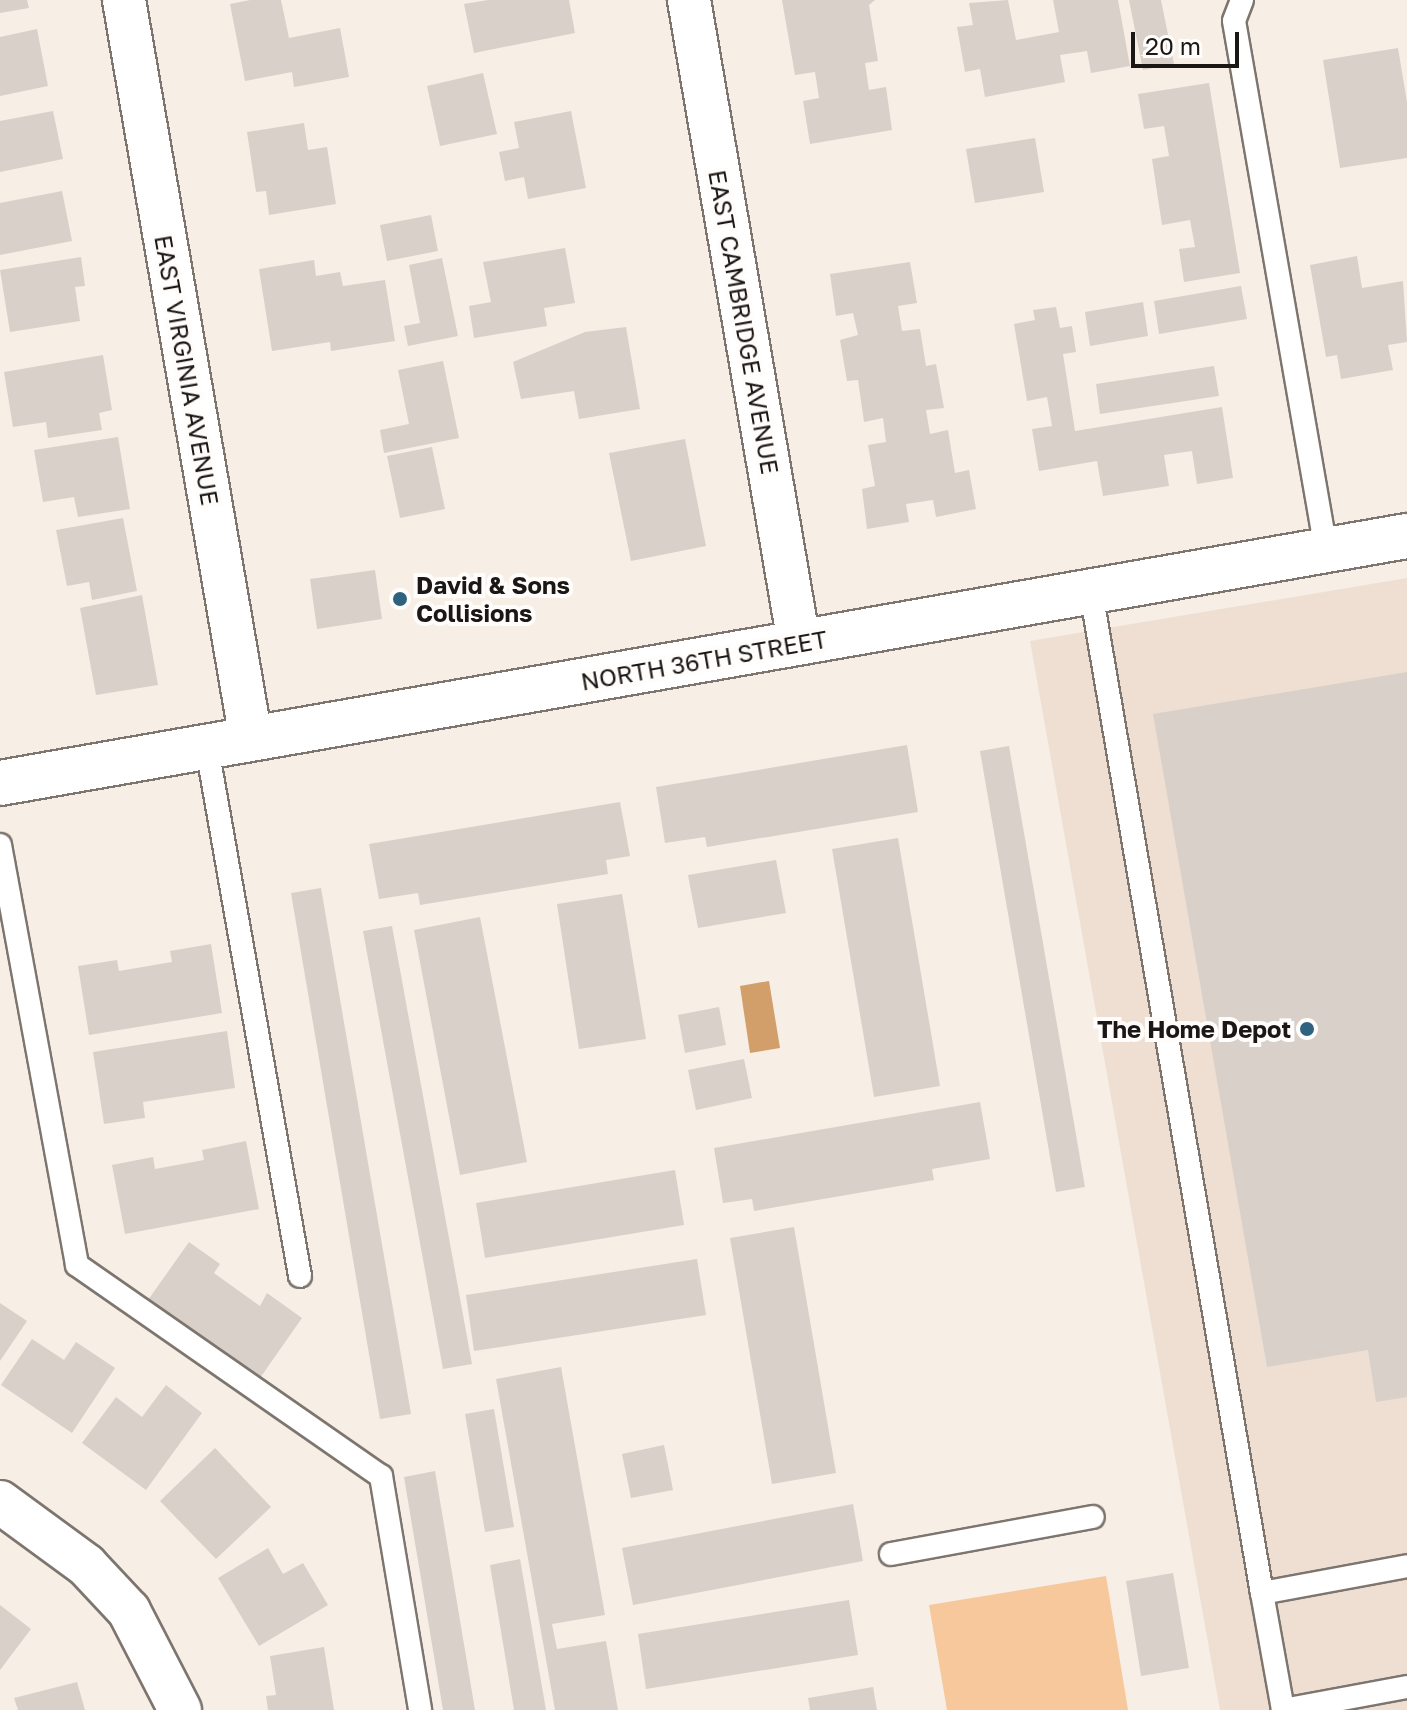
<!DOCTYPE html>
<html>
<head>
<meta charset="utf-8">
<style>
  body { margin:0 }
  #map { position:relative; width:1407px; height:1710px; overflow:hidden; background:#f7eee6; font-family:"Golos Text",sans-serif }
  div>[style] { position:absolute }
  .built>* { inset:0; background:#eedfd2 }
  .green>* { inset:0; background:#f6c89c }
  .water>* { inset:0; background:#d29f6b }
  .building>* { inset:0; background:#d9d1c9 }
  .roads { filter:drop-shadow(2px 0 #7d756e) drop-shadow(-2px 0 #7d756e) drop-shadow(0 2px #7d756e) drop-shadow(0 -2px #7d756e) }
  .service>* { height:22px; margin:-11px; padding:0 11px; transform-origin:11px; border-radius:11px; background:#fff }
  .minor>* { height:42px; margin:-21px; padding:0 21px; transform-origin:21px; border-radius:21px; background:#fff }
  .secondary>* { height:44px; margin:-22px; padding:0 22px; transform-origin:22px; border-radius:22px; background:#fff }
  .dots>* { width:22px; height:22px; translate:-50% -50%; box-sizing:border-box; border:4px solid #fffdfb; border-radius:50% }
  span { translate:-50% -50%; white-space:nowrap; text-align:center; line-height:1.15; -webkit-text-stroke:8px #fffdfb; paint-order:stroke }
  .street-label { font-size:24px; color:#1a1715 }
  .poi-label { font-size:24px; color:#1a1715; font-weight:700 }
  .left { translate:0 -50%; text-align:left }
  .right { translate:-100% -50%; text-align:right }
  .scale { position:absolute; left:1131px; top:32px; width:108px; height:36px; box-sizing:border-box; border:4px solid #1a1715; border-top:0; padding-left:10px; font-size:24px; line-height:28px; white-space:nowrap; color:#1a1715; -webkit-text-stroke:6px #fffdfb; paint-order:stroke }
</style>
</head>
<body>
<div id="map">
  <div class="built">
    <i style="clip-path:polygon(1407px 578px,1407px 1710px,1220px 1710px,1030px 641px)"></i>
  </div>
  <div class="green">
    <i style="clip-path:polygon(1106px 1576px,1128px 1710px,947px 1710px,929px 1605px)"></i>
  </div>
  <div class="water">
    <i style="clip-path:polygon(769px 981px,780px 1048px,750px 1053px,740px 986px)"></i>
  </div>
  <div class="building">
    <i style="clip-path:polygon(0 0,27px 0,29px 8px,0 13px)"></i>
    <i style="clip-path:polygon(250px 0,281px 0,289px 38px,340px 28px,349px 77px,294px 87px,292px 72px,245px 81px,230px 4px)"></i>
    <i style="clip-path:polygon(488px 0,569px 0,575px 33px,474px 53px,464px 4px)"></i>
    <i style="clip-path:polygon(782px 0,875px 0,869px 5px,878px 61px,865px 63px,869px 90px,886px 87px,892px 130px,810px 144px,803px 101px,819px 98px,815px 72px,795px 75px)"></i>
    <i style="clip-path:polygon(1008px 0,1016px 40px,1059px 32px,1053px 0,1118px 0,1130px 66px,1091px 73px,1087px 51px,1060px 55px,1065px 82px,985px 97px,980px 69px,965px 72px,957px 27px,973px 25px,969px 3px)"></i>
    <i style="clip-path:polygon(1129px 0,1161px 0,1174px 64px,1143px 70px)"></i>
    <i style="clip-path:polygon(37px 29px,48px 86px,0 96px,0 37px)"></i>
    <i style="clip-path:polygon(1398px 48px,1407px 102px,1407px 158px,1340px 168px,1323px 60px)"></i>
    <i style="clip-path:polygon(483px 73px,497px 134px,440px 146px,427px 86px)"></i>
    <i style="clip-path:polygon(1209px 83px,1240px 273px,1184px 282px,1179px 249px,1195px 247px,1190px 220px,1162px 225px,1152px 159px,1169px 156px,1164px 126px,1144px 129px,1138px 94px)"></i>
    <i style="clip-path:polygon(53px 111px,63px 159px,0 172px,0 121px)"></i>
    <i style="clip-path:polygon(571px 111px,586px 188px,528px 199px,524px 177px,505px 181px,499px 152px,519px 148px,514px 122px)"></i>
    <i style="clip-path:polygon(304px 123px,308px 150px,327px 147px,336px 204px,269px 215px,266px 191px,256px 192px,247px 132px)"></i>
    <i style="clip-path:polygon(1035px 138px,1044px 192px,975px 203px,966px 149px)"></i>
    <i style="clip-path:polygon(62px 191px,72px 241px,0 255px,0 203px)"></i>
    <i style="clip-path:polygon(431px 215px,438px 251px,387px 261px,380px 225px)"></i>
    <i style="clip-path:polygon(565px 248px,575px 303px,544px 308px,547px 326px,474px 338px,469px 306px,491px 302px,483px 262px)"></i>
    <i style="clip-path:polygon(1357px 256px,1362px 288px,1403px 281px,1407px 342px,1388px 345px,1393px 370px,1341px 379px,1337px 355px,1326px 357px,1310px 265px)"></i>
    <i style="clip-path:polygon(81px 257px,85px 286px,75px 287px,80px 321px,10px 332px,0 270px)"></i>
    <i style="clip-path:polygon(442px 258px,458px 336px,408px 346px,404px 326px,420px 323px,409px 265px)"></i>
    <i style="clip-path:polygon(314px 260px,316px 276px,340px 272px,343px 286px,385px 280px,395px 341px,331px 351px,330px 342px,272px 351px,259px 269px)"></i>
    <i style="clip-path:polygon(910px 262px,917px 303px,898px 306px,902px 331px,920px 329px,926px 366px,936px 364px,944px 408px,926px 410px,930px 434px,948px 430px,955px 473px,969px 470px,976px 509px,936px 517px,933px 500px,906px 504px,909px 522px,867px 529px,862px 489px,875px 486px,868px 445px,886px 442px,883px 418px,864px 422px,858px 380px,847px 381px,840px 340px,858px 335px,853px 313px,836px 316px,830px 274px)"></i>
    <i style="clip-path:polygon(1241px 286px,1247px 319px,1159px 334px,1154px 301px)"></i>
    <i style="clip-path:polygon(1143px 302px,1148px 336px,1090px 346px,1085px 312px)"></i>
    <i style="clip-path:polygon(1056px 307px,1060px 328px,1072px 326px,1076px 352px,1063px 354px,1075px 431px,1222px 407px,1233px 478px,1197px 484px,1192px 451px,1164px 455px,1169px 486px,1103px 496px,1097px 461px,1039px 471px,1032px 429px,1052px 426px,1047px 397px,1027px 401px,1014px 324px,1035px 320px,1033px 310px)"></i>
    <i style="clip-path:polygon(626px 327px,640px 409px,579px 419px,574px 391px,521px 399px,513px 362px,585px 332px)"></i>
    <i style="clip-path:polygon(103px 355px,112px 410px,99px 413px,102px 430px,48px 438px,46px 422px,13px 427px,4px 372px)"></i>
    <i style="clip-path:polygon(443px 361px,459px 438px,384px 453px,380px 430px,409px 424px,398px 370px)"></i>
    <i style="clip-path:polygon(1214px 366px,1219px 396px,1100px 414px,1096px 384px)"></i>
    <i style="clip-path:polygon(118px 437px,130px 509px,78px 517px,74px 497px,43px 502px,34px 450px)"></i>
    <i style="clip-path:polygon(685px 439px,706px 546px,631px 561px,609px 453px)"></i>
    <i style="clip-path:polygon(432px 447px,445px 509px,400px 518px,387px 456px)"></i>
    <i style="clip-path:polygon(123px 518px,137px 591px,92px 600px,89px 582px,67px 586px,56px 530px)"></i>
    <i style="clip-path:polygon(375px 570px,382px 619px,317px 629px,310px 579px)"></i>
    <i style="clip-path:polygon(142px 595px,158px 685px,96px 695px,80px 608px)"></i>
    <i style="clip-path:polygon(1407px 672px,1407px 1397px,1376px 1402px,1368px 1350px,1267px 1367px,1153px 714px)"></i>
    <i style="clip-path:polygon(907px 745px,918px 812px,707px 847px,705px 837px,665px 843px,656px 787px)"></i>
    <i style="clip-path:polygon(1009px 746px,1085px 1187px,1056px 1192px,980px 751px)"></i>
    <i style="clip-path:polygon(620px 802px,630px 856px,606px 860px,608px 874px,420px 905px,418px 893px,379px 899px,369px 844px)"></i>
    <i style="clip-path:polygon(898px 838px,940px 1086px,874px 1097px,832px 849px)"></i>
    <i style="clip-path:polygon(776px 860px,786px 913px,698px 928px,688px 875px)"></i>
    <i style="clip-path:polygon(321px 888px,411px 1414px,380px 1419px,291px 893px)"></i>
    <i style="clip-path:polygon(622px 894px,646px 1039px,579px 1049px,557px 904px)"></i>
    <i style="clip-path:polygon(480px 917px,527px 1162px,460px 1175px,414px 930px)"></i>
    <i style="clip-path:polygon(392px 926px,472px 1364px,443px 1369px,363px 931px)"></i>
    <i style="clip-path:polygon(211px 944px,222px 1013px,89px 1035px,78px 966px,117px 960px,119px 971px,172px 962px,170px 951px)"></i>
    <i style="clip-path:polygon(719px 1007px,726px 1045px,685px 1053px,678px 1015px)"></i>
    <i style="clip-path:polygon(227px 1031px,235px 1088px,143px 1102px,145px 1118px,104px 1124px,93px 1052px)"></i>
    <i style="clip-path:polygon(744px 1059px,752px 1098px,696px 1110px,688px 1070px)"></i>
    <i style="clip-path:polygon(980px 1102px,990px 1159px,932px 1169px,934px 1180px,754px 1211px,752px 1199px,723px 1203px,714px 1148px)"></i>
    <i style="clip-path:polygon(246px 1141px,259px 1209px,125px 1234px,112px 1165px,153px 1157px,155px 1169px,204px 1160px,202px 1150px)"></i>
    <i style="clip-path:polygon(675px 1170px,684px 1225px,485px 1258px,476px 1203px)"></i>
    <i style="clip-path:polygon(794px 1227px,836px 1473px,772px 1484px,730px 1238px)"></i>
    <i style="clip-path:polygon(189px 1242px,220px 1264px,214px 1273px,260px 1306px,267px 1293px,302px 1318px,260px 1378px,148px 1300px)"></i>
    <i style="clip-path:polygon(697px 1259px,706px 1315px,474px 1351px,466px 1295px)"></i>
    <i style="clip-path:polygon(0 1303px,27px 1321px,0 1361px)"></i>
    <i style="clip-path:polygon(32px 1339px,64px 1360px,76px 1342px,115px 1368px,72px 1433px,1px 1385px)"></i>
    <i style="clip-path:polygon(561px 1367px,605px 1615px,552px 1624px,557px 1649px,606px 1641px,618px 1710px,555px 1710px,496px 1379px)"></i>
    <i style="clip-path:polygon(166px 1385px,202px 1413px,146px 1490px,82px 1443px,116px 1397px,142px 1417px)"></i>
    <i style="clip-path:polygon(494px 1409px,514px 1527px,485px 1532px,465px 1414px)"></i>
    <i style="clip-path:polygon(664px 1445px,673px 1490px,631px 1498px,622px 1454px)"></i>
    <i style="clip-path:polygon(215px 1448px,271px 1507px,216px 1559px,160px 1501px)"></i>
    <i style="clip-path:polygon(435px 1471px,475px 1710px,443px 1710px,404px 1477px)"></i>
    <i style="clip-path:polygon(853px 1504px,863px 1561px,633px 1605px,622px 1548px)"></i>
    <i style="clip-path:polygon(268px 1548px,283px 1574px,303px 1563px,328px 1605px,259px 1646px,218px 1578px)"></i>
    <i style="clip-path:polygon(520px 1559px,546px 1710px,514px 1710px,490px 1565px)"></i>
    <i style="clip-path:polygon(1173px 1573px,1189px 1668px,1141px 1676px,1126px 1581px)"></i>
    <i style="clip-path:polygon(849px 1600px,858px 1655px,646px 1689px,638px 1634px)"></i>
    <i style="clip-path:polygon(0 1605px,31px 1629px,0 1670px)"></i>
    <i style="clip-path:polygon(324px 1647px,334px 1710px,268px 1710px,266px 1696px,276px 1695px,270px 1656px)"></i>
    <i style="clip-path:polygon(77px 1682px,85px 1710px,18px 1710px,14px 1698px)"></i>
    <i style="clip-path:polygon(873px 1687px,877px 1710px,810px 1710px,808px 1698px)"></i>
  </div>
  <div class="roads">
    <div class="service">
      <i style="left:1242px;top:0;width:22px;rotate:111deg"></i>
      <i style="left:1234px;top:21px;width:537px;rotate:80.13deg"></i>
      <i style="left:1091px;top:592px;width:1016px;rotate:80.31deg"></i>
      <i style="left:1262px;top:1593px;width:147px;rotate:-10.5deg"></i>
      <i style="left:207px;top:748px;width:536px;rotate:80.01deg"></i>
      <i style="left:0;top:845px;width:427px;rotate:79.6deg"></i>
      <i style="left:77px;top:1265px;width:370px;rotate:34.8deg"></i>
      <i style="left:381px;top:1476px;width:237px;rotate:80.5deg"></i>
      <i style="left:891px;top:1554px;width:205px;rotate:-10.4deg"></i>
      <i style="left:1262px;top:1593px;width:119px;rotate:79.8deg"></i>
      <i style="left:1283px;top:1710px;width:126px;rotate:-10.5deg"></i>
    </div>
    <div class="minor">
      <i style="left:124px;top:0;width:750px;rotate:80.25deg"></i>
      <i style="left:689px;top:0;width:652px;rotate:80.29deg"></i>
      <i style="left:0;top:1502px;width:107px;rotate:36.2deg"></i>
      <i style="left:86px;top:1565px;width:63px;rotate:46.9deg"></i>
      <i style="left:129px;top:1611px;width:111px;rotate:62.7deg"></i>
    </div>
    <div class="secondary">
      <i style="left:0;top:783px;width:1429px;rotate:-9.96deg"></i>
    </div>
  </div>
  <div class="dots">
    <i style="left:400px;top:599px;background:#2e627e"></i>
    <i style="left:1307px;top:1029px;background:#2e627e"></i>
  </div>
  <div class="street-label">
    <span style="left:744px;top:322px;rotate:80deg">EAST CAMBRIDGE AVENUE</span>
    <span style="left:187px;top:370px;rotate:80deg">EAST VIRGINIA AVENUE</span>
    <span style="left:704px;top:660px;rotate:-10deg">NORTH 36TH STREET</span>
  </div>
  <div class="poi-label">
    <span class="left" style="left:416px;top:599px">David &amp; Sons<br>Collisions</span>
    <span class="right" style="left:1291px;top:1029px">The Home Depot</span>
  </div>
  <div class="scale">20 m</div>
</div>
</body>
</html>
